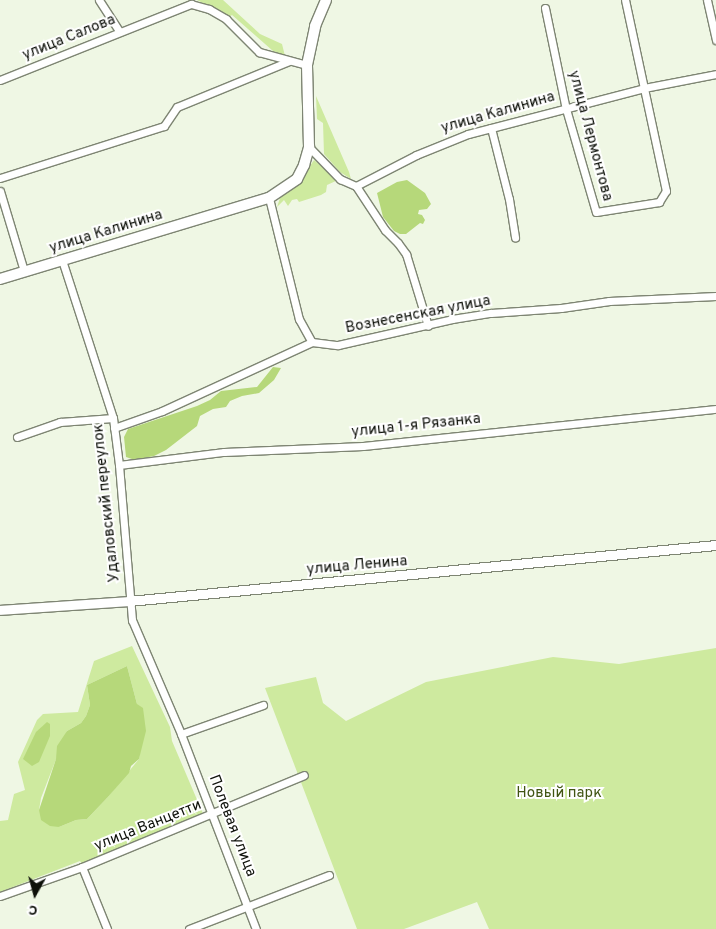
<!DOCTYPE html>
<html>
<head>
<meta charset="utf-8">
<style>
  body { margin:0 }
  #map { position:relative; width:716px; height:929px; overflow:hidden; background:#eff7e4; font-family:Overpass,sans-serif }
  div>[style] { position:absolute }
  .green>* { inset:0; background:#ceea9f }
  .water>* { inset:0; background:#b6d87a }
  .roads { filter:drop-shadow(1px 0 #7e8573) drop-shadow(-1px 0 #7e8573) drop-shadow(0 1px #7e8573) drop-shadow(0 -1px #7e8573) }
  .minor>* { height:7px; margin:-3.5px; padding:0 3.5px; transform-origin:3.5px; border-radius:3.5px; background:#fff }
  .tertiary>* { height:9px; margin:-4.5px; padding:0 4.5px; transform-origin:4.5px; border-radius:4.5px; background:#fff }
  .secondary>* { height:10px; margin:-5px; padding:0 5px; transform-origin:5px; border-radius:5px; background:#fff }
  span { translate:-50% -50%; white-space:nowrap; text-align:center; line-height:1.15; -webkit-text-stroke:4px #fff; paint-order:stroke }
  .street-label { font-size:15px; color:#0e110a }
  .park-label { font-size:15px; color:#415513 }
  .north { position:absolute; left:10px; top:869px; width:50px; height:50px; -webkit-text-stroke:4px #fff; paint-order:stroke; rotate:187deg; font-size:14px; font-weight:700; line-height:20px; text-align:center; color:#0e110a }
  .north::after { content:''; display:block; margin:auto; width:18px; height:22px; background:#0e110a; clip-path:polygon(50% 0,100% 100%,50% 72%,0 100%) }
</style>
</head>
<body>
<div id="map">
  <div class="green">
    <i style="clip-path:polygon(197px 0,223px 0,260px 34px,282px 44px,285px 56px,273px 51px,232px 15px,229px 17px)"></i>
    <i style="clip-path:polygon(316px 96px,349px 172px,351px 179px,340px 172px,324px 154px,323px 123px,317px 119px)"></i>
    <i style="clip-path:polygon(314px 160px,338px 180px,327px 185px,326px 192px,321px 195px,299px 202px,297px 199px,292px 200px,288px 206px,284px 200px,277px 207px,280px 198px,301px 179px)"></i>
    <i style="clip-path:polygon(evenodd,132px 646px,170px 727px,172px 741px,204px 816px,82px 864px,80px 861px,0 892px,0 821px,8px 820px,14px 794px,25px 790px,18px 762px,37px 720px,43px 714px,78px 712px,94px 661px,132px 646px,127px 666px,137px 704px,141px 745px,139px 759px,107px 798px,87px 819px,76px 820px,59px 827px,39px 810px,41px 798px,67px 731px,81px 723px,86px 716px,90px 705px,87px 685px,127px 666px)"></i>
    <i style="clip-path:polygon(716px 648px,716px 929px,489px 929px,477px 902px,404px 929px,357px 929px,265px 688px,316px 677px,323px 703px,346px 721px,426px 682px,553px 657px,619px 664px)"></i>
  </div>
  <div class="water">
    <i style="clip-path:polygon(407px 180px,425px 193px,431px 204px,427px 209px,419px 210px,418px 214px,422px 215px,425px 220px,423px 224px,420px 223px,406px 234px,400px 234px,394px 231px,383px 217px,377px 193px,397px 182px)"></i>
    <i style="clip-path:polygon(273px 367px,281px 368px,274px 380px,259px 393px,242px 396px,230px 401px,226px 407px,213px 409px,200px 416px,197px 426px,166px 450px,154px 456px,135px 460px,126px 457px,124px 437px,128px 429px,197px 406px,210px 400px,221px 391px,257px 387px)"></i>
    <i style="clip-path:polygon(127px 666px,137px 704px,143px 708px,146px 731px,139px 759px,131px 766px,129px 773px,107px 798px,87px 819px,76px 820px,59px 827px,50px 826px,41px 820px,39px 810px,56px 759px,57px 746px,67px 731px,81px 723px,86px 716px,90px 705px,87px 685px)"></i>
    <i style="clip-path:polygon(47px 722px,50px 724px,50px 736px,39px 762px,32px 766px,23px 759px,36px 732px)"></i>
  </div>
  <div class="roads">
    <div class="minor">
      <i style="left:99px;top:0;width:38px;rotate:57deg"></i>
      <i style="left:707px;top:0;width:41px;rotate:77.3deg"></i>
      <i style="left:545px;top:8px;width:103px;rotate:78.3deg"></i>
      <i style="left:566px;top:109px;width:107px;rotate:73.8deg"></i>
      <i style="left:596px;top:212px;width:64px;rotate:-9deg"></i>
      <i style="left:659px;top:202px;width:13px;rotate:-58deg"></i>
      <i style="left:666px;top:191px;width:195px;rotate:-102.1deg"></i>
      <i style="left:0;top:80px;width:206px;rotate:-21.7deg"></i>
      <i style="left:191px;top:4px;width:19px;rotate:16deg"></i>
      <i style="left:209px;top:9px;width:20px;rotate:30deg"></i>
      <i style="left:226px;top:19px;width:47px;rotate:45deg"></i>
      <i style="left:259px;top:52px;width:50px;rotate:15.2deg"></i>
      <i style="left:491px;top:128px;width:73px;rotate:75.8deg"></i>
      <i style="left:509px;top:199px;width:39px;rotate:81deg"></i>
      <i style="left:309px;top:147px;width:45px;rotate:45.9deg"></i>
      <i style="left:340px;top:179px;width:17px;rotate:24deg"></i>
      <i style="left:356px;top:186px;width:68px;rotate:-27.3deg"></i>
      <i style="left:416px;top:155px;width:56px;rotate:-22deg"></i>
      <i style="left:468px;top:134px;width:182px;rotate:-14.6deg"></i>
      <i style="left:644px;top:88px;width:73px;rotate:-11deg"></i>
      <i style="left:0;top:178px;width:172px;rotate:-17.6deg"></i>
      <i style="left:164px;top:126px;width:23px;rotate:-56deg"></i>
      <i style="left:177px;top:107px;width:121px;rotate:-22.3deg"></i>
      <i style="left:356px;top:186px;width:53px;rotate:56.6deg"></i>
      <i style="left:385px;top:230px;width:18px;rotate:45deg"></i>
      <i style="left:398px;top:243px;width:14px;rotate:54deg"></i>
      <i style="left:406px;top:254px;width:75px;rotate:73deg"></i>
      <i style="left:0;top:191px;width:84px;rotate:73.3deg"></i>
      <i style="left:269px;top:198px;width:125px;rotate:76.1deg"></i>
      <i style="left:299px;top:319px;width:26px;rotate:61deg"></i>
      <i style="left:62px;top:260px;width:166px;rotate:72.1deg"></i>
      <i style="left:113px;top:418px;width:47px;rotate:82.7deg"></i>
      <i style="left:119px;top:465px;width:156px;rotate:85.2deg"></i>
      <i style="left:132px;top:620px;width:124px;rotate:66.7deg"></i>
      <i style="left:181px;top:734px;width:209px;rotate:69deg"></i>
      <i style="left:114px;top:428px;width:51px;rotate:-19.5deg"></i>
      <i style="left:162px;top:411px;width:165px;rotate:-24.7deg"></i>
      <i style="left:312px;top:342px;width:26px;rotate:7deg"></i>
      <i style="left:338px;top:345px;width:117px;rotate:-12.8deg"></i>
      <i style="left:452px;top:319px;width:39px;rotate:-9deg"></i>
      <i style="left:491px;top:313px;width:70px;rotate:-4.1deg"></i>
      <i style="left:561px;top:308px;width:49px;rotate:-8.3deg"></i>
      <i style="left:609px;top:301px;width:107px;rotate:-2.7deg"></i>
      <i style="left:17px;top:437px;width:46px;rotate:-19.2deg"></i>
      <i style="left:60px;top:422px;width:53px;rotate:-4.3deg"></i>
      <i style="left:119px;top:465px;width:106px;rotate:-7.1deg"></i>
      <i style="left:224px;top:452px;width:139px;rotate:-2.5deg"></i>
      <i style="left:363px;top:446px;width:355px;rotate:-6deg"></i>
      <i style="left:181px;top:734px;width:87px;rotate:-19.5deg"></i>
      <i style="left:82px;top:867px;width:67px;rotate:68deg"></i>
      <i style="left:0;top:896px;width:87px;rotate:-19.5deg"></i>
      <i style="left:82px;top:867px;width:240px;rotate:-22.5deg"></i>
      <i style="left:189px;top:929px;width:150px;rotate:-21.1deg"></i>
    </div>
    <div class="tertiary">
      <i style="left:0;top:610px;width:129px;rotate:-4deg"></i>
      <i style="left:129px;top:601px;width:590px;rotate:-5.45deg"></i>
    </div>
    <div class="secondary">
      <i style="left:0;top:279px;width:281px;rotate:-16.8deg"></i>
      <i style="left:269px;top:198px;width:34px;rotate:-34deg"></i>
      <i style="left:297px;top:179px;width:16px;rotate:-63deg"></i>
      <i style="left:304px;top:165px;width:19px;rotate:-74deg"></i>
      <i style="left:309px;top:147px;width:82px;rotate:-91.4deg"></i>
      <i style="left:307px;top:65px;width:40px;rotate:-78deg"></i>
      <i style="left:315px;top:26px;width:28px;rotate:-67deg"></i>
    </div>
  </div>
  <div class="street-label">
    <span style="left:69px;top:38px;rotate:-22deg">улица Салова</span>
    <span style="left:498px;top:113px;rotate:-16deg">улица Калинина</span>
    <span style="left:590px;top:136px;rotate:75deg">улица Лермонтова</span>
    <span style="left:106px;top:232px;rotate:-17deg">улица Калинина</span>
    <span style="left:418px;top:315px;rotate:-11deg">Вознесенская улица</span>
    <span style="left:416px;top:426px;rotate:-6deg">улица 1-я Рязанка</span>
    <span style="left:107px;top:503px;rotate:-96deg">Удаловский переулок</span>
    <span style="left:357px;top:566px;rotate:-5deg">улица Ленина</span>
    <span style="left:148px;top:826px;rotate:-22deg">улица Ванцетти</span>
    <span style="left:232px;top:826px;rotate:69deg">Полевая улица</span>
  </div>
  <div class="park-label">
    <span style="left:559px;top:794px">Новый парк</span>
  </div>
  <div class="north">С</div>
</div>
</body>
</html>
